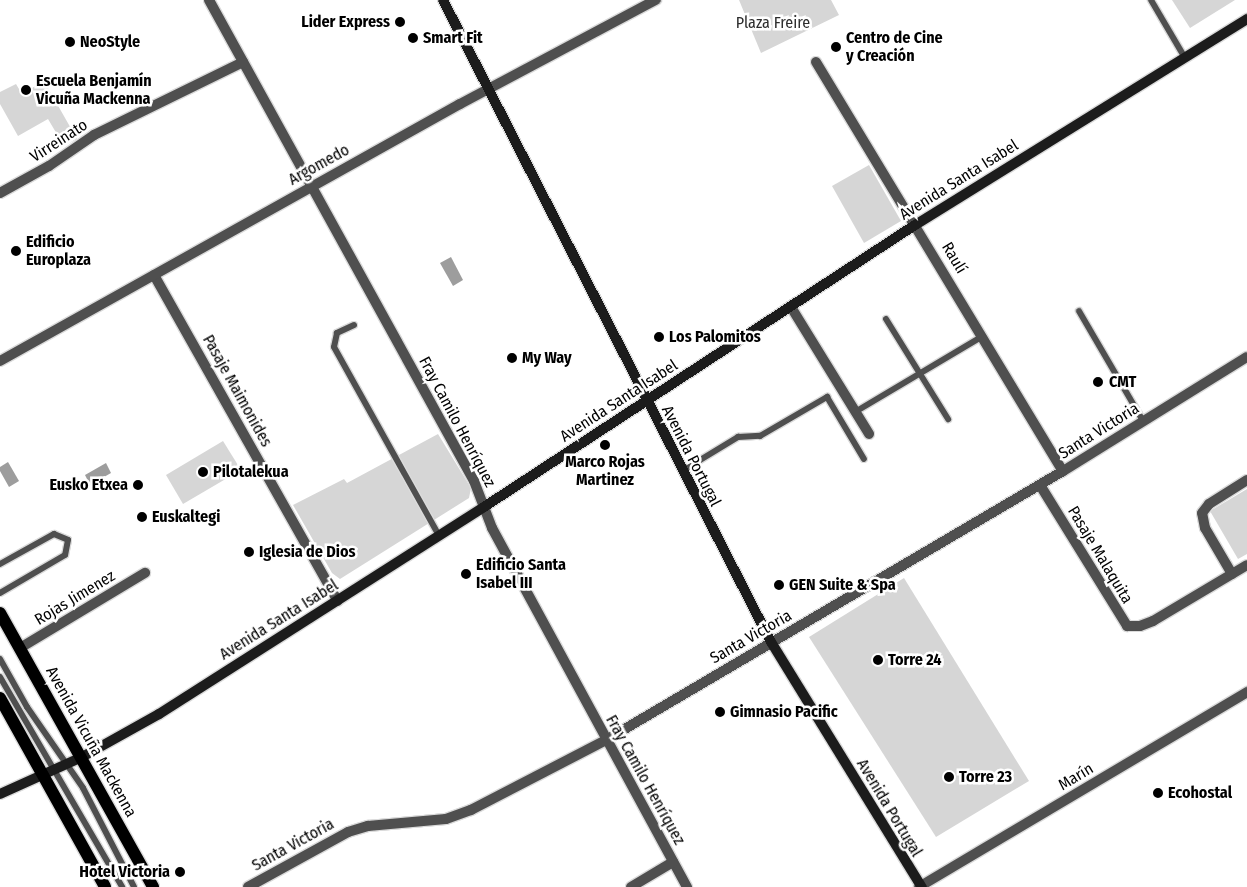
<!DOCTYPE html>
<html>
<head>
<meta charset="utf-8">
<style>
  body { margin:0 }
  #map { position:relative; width:1247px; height:887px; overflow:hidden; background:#fff; font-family:"Fira Sans Condensed",sans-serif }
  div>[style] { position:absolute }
  .green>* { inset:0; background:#d6d6d6 }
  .water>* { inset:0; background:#9d9d9d }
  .roads { filter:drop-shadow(1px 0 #dbdbdb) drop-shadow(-1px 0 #dbdbdb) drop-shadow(0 1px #dbdbdb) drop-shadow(0 -1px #dbdbdb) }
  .service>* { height:6px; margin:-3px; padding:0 3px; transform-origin:3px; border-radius:3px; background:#4f4f4f }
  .minor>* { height:10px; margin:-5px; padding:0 5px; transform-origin:5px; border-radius:5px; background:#4f4f4f }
  .tertiary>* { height:10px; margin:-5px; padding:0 5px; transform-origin:5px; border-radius:5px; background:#4f4f4f }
  .secondary>* { height:10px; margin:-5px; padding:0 5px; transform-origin:5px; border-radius:5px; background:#1c1c1c }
  .primary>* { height:12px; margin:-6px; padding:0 6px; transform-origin:6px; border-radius:6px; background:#000 }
  .dots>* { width:14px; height:14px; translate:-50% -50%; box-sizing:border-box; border:2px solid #fff; border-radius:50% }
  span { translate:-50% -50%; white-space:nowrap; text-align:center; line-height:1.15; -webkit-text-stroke:5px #fff; paint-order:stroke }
  .poi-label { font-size:16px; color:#000; font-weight:700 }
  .right { translate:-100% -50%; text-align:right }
  .left { translate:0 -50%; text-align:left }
  .park-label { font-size:16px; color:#2d2d2d }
  .street-label { font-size:16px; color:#000 }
</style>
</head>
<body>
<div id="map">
  <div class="green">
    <i style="clip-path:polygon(739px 0,831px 0,839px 15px,761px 53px)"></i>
    <i style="clip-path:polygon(1172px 0,1235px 0,1190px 28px)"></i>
    <i style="clip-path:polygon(44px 81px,77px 139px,64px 146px,48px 119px,18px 136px,0 104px,0 92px,16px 84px,22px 94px)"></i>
    <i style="clip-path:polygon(869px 165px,901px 221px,864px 243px,832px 186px)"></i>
    <i style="clip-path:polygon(438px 434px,471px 488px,469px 498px,340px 579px,332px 573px,293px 505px,344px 479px,347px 483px)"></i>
    <i style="clip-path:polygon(223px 441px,241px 470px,183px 504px,166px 475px)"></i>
    <i style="clip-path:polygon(1247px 489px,1247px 554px,1238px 559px,1210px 511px)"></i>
    <i style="clip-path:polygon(904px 578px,1029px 781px,936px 837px,809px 637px)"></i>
  </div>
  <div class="water">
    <i style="clip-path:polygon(451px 257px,463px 280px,453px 286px,440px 263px)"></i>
    <i style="clip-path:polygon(8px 462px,19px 481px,9px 487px,0 471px,0 467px)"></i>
    <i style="clip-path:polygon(106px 463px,111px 473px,90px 485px,85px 475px)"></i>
  </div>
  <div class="roads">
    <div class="service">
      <i style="left:1151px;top:0;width:67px;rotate:59.6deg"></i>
      <i style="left:1079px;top:311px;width:127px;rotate:59.8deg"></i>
      <i style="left:886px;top:319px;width:118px;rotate:58.2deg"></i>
      <i style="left:354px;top:325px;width:19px;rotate:155deg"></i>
      <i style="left:337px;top:333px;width:14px;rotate:102deg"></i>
      <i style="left:334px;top:347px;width:216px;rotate:60.9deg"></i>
      <i style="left:855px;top:412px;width:149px;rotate:-30.7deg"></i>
      <i style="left:682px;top:471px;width:66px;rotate:-31.3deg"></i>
      <i style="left:738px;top:437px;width:22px;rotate:-3deg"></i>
      <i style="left:760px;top:436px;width:78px;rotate:-30.2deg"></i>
      <i style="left:827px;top:397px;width:72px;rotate:59.2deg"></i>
      <i style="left:0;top:564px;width:62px;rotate:-29.1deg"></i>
      <i style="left:54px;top:534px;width:15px;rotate:23deg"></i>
      <i style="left:68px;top:540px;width:15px;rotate:101deg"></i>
      <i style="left:65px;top:555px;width:75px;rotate:149.7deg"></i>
      <i style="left:0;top:659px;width:55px;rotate:60.6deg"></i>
      <i style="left:27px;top:707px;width:98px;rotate:55.3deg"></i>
      <i style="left:83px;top:788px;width:111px;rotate:62.7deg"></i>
      <i style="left:0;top:677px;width:243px;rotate:59.8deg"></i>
    </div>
    <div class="minor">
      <i style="left:209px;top:0;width:549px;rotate:61.15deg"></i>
      <i style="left:474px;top:481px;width:50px;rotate:69deg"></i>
      <i style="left:492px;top:528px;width:409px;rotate:61.5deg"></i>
      <i style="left:816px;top:62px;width:478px;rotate:58.9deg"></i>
      <i style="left:0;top:193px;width:56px;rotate:-28.9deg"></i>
      <i style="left:49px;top:166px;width:55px;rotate:-34.6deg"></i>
      <i style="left:94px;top:135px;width:166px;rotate:-26.1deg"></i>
      <i style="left:154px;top:275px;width:374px;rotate:60.6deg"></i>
      <i style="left:791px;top:307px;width:149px;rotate:58.4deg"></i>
      <i style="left:0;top:361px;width:527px;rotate:-29.19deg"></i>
      <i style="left:460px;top:104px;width:222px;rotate:-28deg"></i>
      <i style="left:1040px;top:485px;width:166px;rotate:58.3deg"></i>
      <i style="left:1127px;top:626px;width:13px"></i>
      <i style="left:1140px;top:626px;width:14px;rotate:-21deg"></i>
      <i style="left:1153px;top:621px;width:109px;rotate:-30.8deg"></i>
      <i style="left:1232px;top:574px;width:53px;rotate:-120.4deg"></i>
      <i style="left:1205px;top:528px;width:15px;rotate:-101deg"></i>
      <i style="left:1202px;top:513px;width:11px;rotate:-52deg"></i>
      <i style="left:1209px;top:504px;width:45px;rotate:-32.3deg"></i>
      <i style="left:20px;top:648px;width:146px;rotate:-31deg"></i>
      <i style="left:248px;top:887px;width:114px;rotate:-28.8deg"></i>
      <i style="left:348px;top:832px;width:21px;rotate:-17deg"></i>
      <i style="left:368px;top:826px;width:78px;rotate:-5.1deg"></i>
      <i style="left:446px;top:819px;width:27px;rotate:-20deg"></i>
      <i style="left:471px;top:810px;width:152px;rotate:-27.4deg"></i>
      <i style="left:606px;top:740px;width:530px;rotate:-30.48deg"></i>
      <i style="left:1063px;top:471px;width:216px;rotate:-31.8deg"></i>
      <i style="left:631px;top:887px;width:49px;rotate:-30.8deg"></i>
    </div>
    <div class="tertiary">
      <i style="left:919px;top:887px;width:382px;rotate:-30.7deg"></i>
    </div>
    <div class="secondary">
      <i style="left:443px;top:0;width:721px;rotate:62.94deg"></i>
      <i style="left:771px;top:642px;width:288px;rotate:58.4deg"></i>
      <i style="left:0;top:794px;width:90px;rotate:-24.3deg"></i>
      <i style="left:82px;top:757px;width:88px;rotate:-29.2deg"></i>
      <i style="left:159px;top:714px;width:385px;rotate:-32.5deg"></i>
      <i style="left:484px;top:507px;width:515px;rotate:-33.2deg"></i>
      <i style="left:915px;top:225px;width:391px;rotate:-31.8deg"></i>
    </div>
    <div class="primary">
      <i style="left:0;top:613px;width:314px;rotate:60.8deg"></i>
      <i style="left:0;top:698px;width:216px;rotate:60.9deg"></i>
    </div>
  </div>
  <div class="dots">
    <i style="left:400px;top:22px;background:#000"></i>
    <i style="left:413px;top:38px;background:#000"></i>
    <i style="left:70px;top:42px;background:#000"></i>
    <i style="left:836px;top:47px;background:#000"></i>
    <i style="left:26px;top:90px;background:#000"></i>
    <i style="left:16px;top:251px;background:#000"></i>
    <i style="left:659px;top:337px;background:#000"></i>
    <i style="left:512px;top:358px;background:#000"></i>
    <i style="left:1098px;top:382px;background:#000"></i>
    <i style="left:605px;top:445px;background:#000"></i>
    <i style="left:203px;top:472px;background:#000"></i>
    <i style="left:138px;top:485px;background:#000"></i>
    <i style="left:142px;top:517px;background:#000"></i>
    <i style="left:249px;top:552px;background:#000"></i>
    <i style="left:466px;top:574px;background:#000"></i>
    <i style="left:779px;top:585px;background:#000"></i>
    <i style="left:878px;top:660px;background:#000"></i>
    <i style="left:720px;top:712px;background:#000"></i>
    <i style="left:949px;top:777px;background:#000"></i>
    <i style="left:1158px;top:793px;background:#000"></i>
    <i style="left:180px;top:872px;background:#000"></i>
  </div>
  <div class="poi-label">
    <span class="right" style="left:390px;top:22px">Lider Express</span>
    <span class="left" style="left:423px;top:38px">Smart Fit</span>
    <span class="left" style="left:846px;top:47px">Centro de Cine<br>y Creación</span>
    <span class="left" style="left:80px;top:42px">NeoStyle</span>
    <span class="left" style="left:36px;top:90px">Escuela Benjamín<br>Vicuña Mackenna</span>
    <span class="left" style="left:26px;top:251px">Edificio<br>Europlaza</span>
    <span class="left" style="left:669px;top:337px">Los Palomitos</span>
    <span class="left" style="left:522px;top:358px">My Way</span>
    <span class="left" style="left:1109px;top:382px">CMT</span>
    <span style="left:605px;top:471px">Marco Rojas<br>Martinez</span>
    <span class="left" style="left:213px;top:472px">Pilotalekua</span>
    <span class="right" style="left:128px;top:485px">Eusko Etxea</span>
    <span class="left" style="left:152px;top:517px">Euskaltegi</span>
    <span class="left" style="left:259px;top:552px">Iglesia de Dios</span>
    <span class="left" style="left:476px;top:574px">Edificio Santa<br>Isabel III</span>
    <span class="left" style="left:789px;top:585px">GEN Suite &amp; Spa</span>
    <span class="left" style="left:888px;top:660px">Torre 24</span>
    <span class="left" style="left:730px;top:712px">Gimnasio Pacific</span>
    <span class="left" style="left:959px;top:777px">Torre 23</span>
    <span class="left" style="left:1168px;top:793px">Ecohostal</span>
    <span class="right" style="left:170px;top:872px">Hotel Victoria</span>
  </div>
  <div class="park-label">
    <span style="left:773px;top:23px">Plaza Freire</span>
  </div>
  <div class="street-label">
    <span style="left:59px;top:141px;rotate:-33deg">Virreinato</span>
    <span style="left:319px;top:165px;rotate:-29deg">Argomedo</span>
    <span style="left:959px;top:180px;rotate:-32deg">Avenida Santa Isabel</span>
    <span style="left:954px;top:258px;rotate:59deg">Raulí</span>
    <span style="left:237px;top:391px;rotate:61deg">Pasaje Maimonides</span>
    <span style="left:619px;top:401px;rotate:-33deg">Avenida Santa Isabel</span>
    <span style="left:457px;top:422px;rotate:62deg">Fray Camilo Henríquez</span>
    <span style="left:1099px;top:431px;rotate:-32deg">Santa Victoria</span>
    <span style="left:691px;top:456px;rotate:63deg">Avenida Portugal</span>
    <span style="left:1100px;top:555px;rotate:59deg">Pasaje Malaquita</span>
    <span style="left:75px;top:598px;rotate:-31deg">Rojas Jimenez</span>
    <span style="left:279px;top:620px;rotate:-32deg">Avenida Santa Isabel</span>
    <span style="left:751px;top:637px;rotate:-30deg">Santa Victoria</span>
    <span style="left:91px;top:742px;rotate:61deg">Avenida Vicuña Mackenna</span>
    <span style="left:1076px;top:777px;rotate:-31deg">Marín</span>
    <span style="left:645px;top:780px;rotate:61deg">Fray Camilo Henríquez</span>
    <span style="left:889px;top:808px;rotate:59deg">Avenida Portugal</span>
    <span style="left:293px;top:845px;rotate:-29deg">Santa Victoria</span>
  </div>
</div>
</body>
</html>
